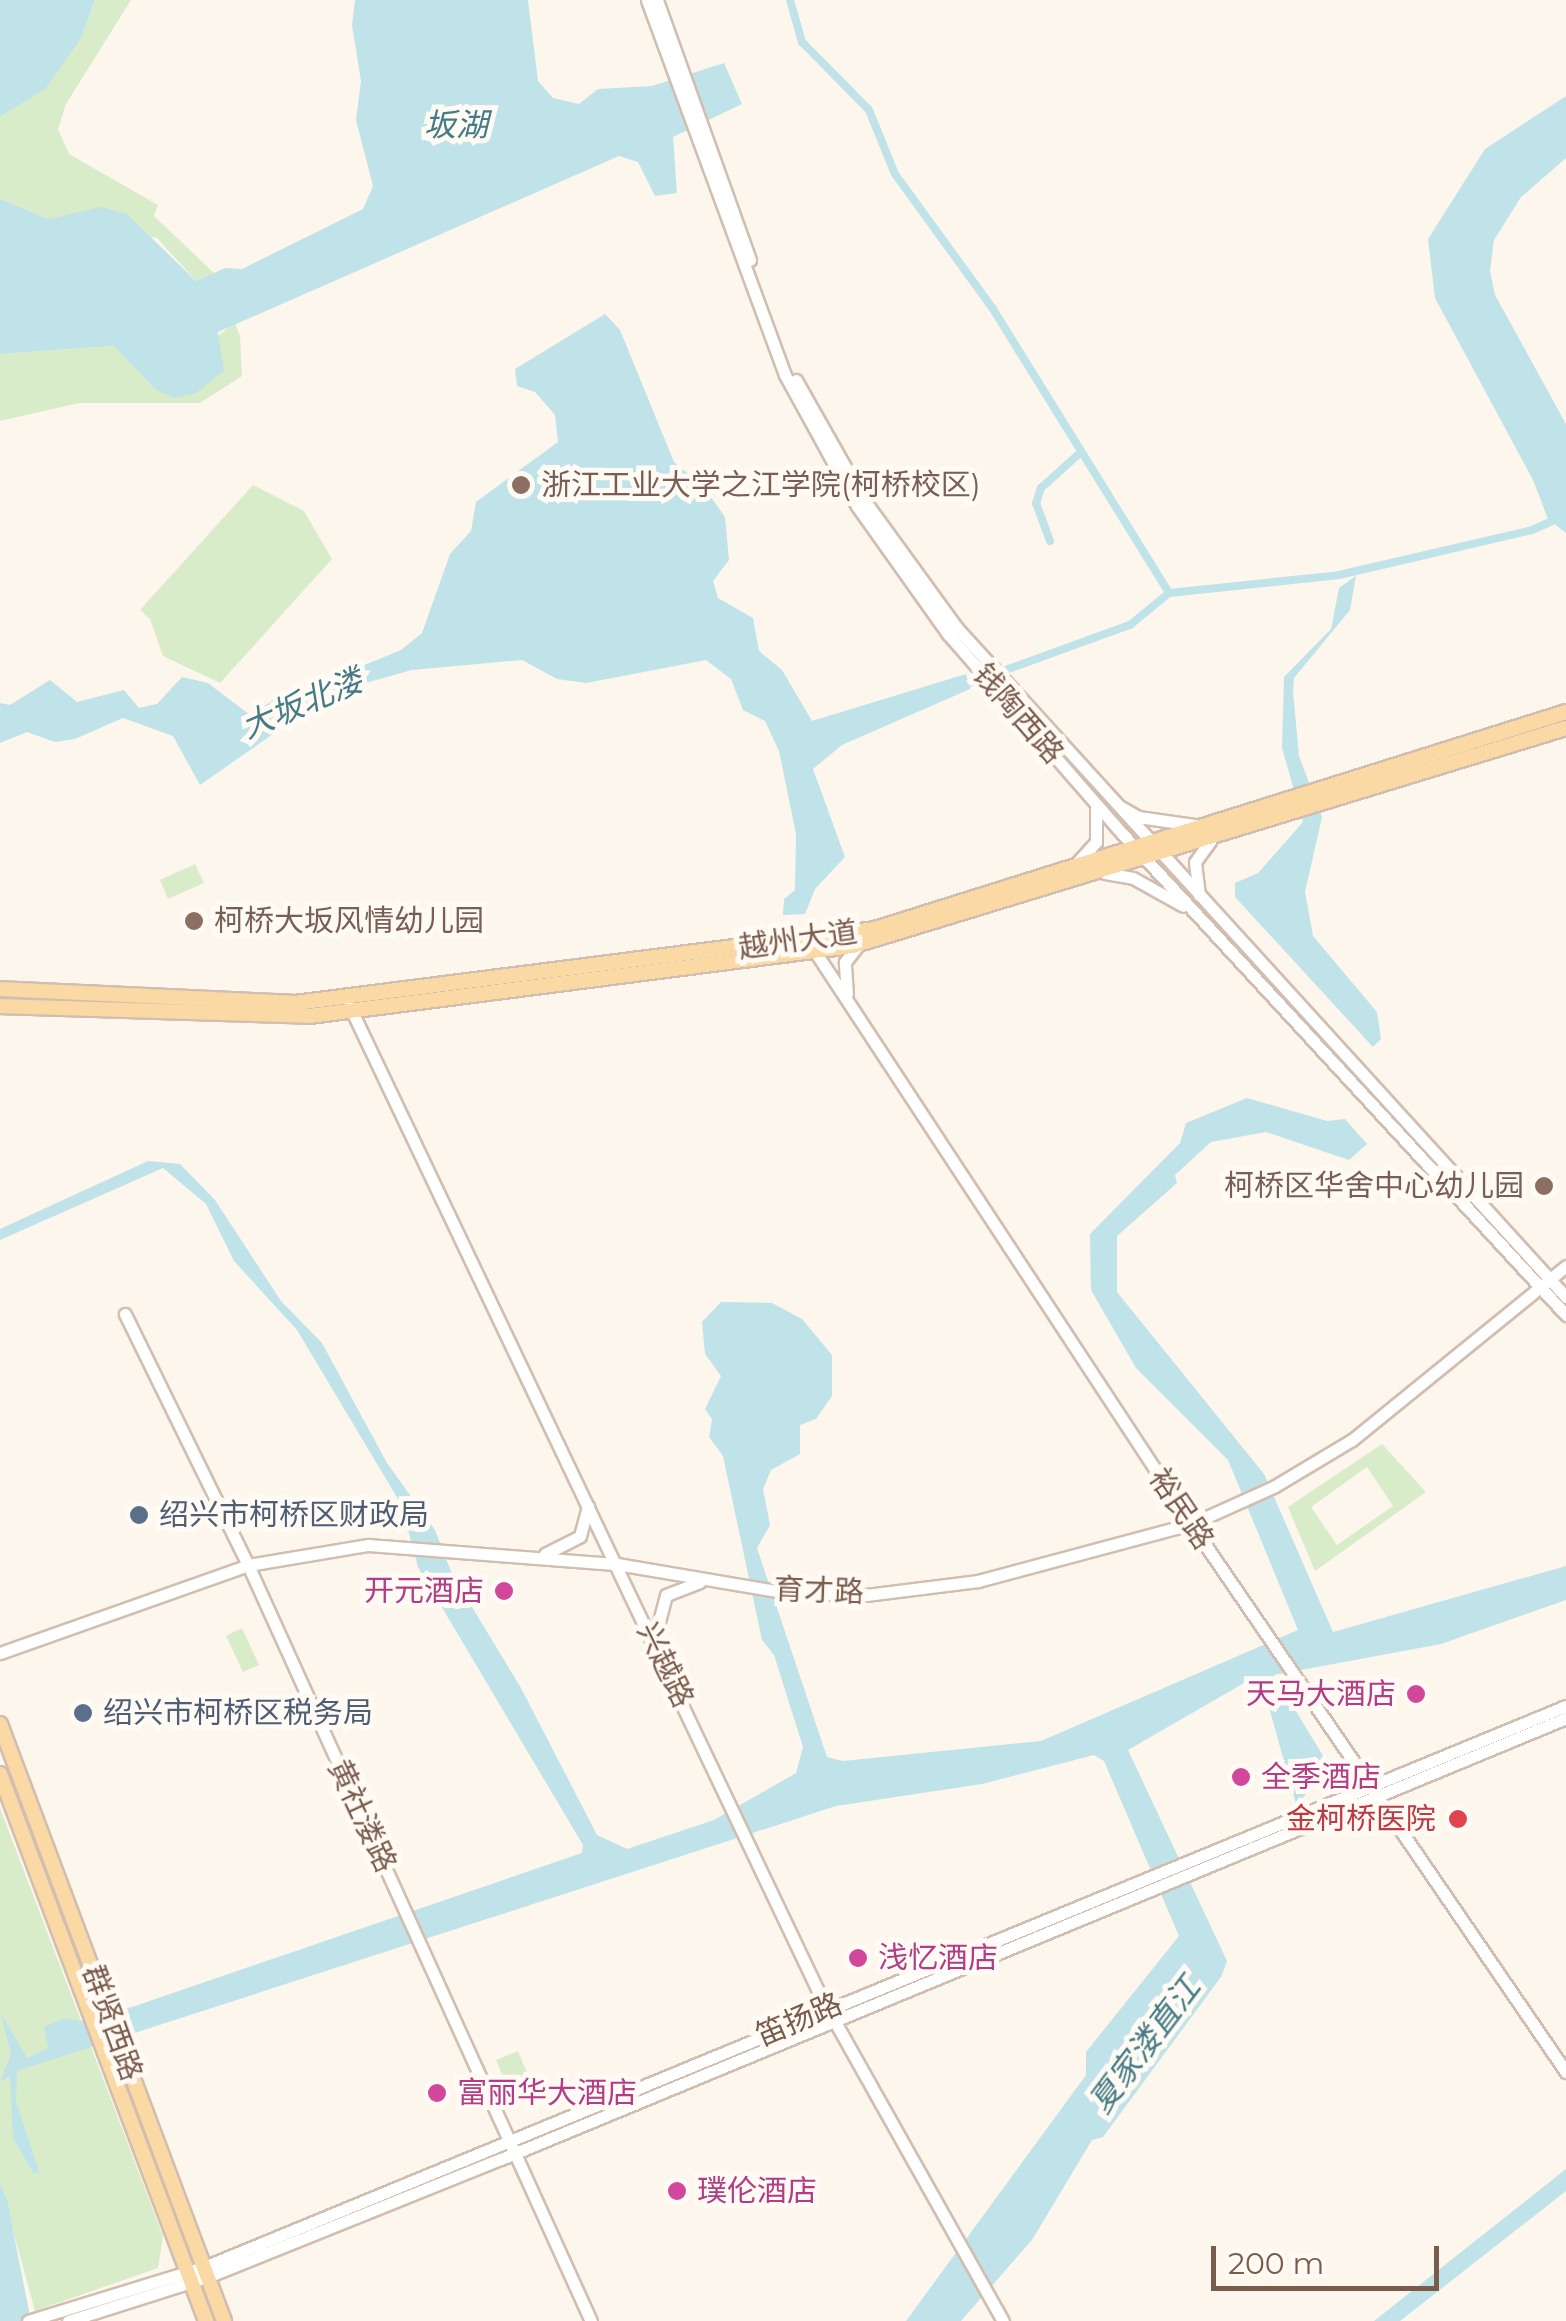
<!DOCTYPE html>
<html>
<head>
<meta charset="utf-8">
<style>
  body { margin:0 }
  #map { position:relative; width:1566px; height:2321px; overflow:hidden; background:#fdf6ec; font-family:Montserrat,"Noto Sans SC",sans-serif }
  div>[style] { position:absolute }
  .green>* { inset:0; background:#d8ecc9 }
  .water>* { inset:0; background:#bfe3e8 }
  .canal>* { height:8px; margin:-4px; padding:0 4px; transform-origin:4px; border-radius:4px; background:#bfe3e8 }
  .roads { filter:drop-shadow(2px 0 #d1beb0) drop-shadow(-2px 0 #d1beb0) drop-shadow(0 2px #d1beb0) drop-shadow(0 -2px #d1beb0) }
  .minor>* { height:11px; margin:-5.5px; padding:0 5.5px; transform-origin:5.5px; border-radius:5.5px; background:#fff }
  .major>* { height:14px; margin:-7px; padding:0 7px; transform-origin:7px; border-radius:7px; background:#fbd9a5 }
  .dots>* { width:28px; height:28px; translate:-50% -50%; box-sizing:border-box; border:5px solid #fffaf3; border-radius:50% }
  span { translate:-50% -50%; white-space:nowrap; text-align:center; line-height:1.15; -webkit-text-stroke:10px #fffaf3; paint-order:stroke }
  .education-label { font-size:30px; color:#785e54 }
  .left { translate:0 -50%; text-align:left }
  .right { translate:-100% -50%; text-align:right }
  .street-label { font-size:30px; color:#7a5c4d }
  .service-label { font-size:30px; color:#4e5e75 }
  .hotel-label { font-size:30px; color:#b23c85 }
  .health-label { font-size:30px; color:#be3a42 }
  .water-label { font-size:32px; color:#437c86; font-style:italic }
  .scale { position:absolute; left:1211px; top:2246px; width:228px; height:45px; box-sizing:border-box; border:5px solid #7a5c4d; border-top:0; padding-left:12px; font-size:30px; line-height:35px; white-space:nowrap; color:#7a5c4d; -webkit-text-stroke:8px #fffaf3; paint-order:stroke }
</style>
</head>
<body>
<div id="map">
  <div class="green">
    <i style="clip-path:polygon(95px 0,131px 0,66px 104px,58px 129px,69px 154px,158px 205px,154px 216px,214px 273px,240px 336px,242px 376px,200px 403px,79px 403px,0 421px,0 354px,115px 346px,156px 389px,229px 327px,207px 277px,196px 281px,157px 238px,49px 219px,0 199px,0 117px,81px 38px)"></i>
    <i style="clip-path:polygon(253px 485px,304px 511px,332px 559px,220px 683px,163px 656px,150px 619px,140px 610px)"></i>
    <i style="clip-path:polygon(195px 864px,204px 883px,168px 899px,160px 880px)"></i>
    <i style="clip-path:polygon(evenodd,1382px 1444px,1426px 1492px,1315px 1571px,1288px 1507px,1382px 1444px,1367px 1467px,1393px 1506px,1337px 1545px,1311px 1507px,1367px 1467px)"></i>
    <i style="clip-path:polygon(242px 1628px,259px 1665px,243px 1672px,226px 1636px)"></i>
    <i style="clip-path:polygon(0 1808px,163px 2236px,158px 2268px,35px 2311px,0 2183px)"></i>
    <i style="clip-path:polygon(518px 2051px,536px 2095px,514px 2104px,496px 2060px)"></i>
  </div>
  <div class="water">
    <i style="clip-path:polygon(0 0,95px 0,81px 38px,46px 88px,0 117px)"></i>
    <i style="clip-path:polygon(355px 0,528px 0,538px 81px,553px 98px,579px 104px,598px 89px,652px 86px,724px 63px,742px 104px,673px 137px,677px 193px,655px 196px,638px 162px,619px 156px,218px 332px,224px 371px,196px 393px,175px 398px,156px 390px,114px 346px,0 354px,0 199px,49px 219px,101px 207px,127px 214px,196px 281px,225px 268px,242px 269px,363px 209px,373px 186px,356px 120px,361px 81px,352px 25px)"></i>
    <i style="clip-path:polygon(1566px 96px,1566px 158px,1521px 197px,1494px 240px,1490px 271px,1495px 295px,1566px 424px,1566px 533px,1548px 519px,1533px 480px,1435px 298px,1428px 239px,1485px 149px)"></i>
    <i style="clip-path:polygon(605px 314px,620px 330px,674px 462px,704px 487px,725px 517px,729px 560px,713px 581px,718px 598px,753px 618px,759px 651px,782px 670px,812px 721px,966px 674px,970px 689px,842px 745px,813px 769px,845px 857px,815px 889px,805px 914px,783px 915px,784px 899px,795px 890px,796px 834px,779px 751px,765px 721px,743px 710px,731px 679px,706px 660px,586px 683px,557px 679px,522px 660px,412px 670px,358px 685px,306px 711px,200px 785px,173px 736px,123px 718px,75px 739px,55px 742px,27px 732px,0 743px,0 703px,10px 705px,50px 680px,77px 702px,124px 690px,139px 708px,157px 704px,182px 677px,208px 683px,250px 715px,275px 699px,291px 708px,333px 678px,401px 650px,422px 633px,450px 554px,471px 531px,476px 502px,558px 442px,555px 415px,535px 392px,517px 386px,515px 369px)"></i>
    <i style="clip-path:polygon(1356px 576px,1350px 610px,1294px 678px,1293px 691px,1299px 756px,1322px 817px,1305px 892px,1313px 936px,1377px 1012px,1381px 1039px,1373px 1047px,1235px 897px,1235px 883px,1258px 873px,1303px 822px,1282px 748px,1284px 677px,1331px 629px,1339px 588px)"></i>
    <i style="clip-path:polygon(1247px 1098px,1327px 1121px,1345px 1119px,1367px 1144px,1349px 1160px,1266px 1132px,1211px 1142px,1175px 1175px,1177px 1183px,1117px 1236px,1117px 1292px,1264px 1474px,1333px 1632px,1566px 1566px,1566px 1600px,1441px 1644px,1274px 1675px,1325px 1759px,1322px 1779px,1296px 1804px,1270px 1711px,1251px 1679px,1128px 1750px,1227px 1961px,1221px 1977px,1103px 2137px,1092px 2140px,1032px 2240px,961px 2321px,906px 2321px,1086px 2075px,1086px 2052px,1179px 1936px,1104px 1761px,1094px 1755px,982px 1784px,836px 1806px,17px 2071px,16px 2101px,39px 2172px,34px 2174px,13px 2138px,10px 2076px,0 2082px,11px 2053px,0 2012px,27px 2058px,48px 2048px,44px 2027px,66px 2018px,82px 2021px,135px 2006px,582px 1853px,583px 1845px,418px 1567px,401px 1504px,297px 1330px,234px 1261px,206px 1204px,163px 1168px,0 1240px,0 1229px,148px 1161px,180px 1164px,215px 1200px,281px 1301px,322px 1343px,387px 1463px,435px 1530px,452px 1574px,521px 1688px,597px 1835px,627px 1849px,714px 1820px,796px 1773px,803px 1747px,774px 1655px,762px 1640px,723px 1456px,709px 1437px,712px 1419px,705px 1409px,721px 1376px,705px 1354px,702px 1322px,721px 1302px,772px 1303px,802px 1319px,832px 1355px,832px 1396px,816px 1419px,800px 1425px,800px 1454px,771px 1470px,763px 1489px,770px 1525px,757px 1548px,827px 1757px,843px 1761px,1041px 1741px,1298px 1630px,1228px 1460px,1136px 1368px,1091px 1290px,1090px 1234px,1180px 1143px,1186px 1123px)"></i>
    <i style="clip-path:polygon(1566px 2169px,1566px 2191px,1400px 2321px,1374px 2321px)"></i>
    <i style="clip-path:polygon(0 2183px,7px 2200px,31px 2321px,0 2321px)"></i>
  </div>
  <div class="canal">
    <i style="left:790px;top:0;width:44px;rotate:74.1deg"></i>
    <i style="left:802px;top:42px;width:95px;rotate:45.4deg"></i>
    <i style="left:869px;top:110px;width:69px;rotate:67.9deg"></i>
    <i style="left:895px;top:174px;width:167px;rotate:54deg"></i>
    <i style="left:993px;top:309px;width:334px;rotate:58.2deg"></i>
    <i style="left:1050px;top:541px;width:40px;rotate:-110.2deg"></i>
    <i style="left:1036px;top:503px;width:16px;rotate:-72deg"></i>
    <i style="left:1041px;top:488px;width:54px;rotate:-42deg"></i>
    <i style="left:962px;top:686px;width:179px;rotate:-20deg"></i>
    <i style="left:1130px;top:625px;width:50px;rotate:-39.4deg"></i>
    <i style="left:1169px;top:593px;width:171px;rotate:-6deg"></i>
    <i style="left:1339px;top:575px;width:198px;rotate:-13.1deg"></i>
    <i style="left:1532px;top:530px;width:37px;rotate:-24deg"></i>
  </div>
  <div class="roads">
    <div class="minor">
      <i style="left:647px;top:0;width:400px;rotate:69.8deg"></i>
      <i style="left:785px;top:375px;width:149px;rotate:61.2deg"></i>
      <i style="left:857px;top:506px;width:157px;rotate:54.6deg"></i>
      <i style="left:948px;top:634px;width:259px;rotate:48.9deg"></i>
      <i style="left:1118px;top:829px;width:661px;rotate:47.33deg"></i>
      <i style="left:657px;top:0;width:276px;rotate:70.3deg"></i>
      <i style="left:796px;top:380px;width:138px;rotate:60.5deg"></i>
      <i style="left:864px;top:500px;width:158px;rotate:54deg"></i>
      <i style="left:957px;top:628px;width:905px;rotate:47.69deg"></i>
      <i style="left:1121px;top:807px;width:20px;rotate:30deg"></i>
      <i style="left:1138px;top:817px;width:57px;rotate:8.1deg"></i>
      <i style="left:1076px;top:864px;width:30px;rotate:-48deg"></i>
      <i style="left:1096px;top:842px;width:34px;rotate:-90deg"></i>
      <i style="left:1105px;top:873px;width:28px;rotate:10deg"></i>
      <i style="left:1133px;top:878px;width:57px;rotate:29.2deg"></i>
      <i style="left:1199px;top:895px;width:33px;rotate:-97deg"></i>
      <i style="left:1195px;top:862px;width:26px;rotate:-54deg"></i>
      <i style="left:812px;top:947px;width:690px;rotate:56.7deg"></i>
      <i style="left:1191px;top:1524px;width:664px;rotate:55.62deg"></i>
      <i style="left:847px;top:994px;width:32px;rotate:-94deg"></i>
      <i style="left:845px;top:962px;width:23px;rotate:-52deg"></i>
      <i style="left:349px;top:1005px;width:1096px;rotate:64.56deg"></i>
      <i style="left:820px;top:1995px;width:374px;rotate:60.7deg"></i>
      <i style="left:125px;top:1314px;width:280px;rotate:63.9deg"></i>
      <i style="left:248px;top:1565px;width:830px;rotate:65.6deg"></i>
      <i style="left:545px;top:1554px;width:39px;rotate:-27deg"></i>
      <i style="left:580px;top:1536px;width:31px;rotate:-75deg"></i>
      <i style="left:655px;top:1637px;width:43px;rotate:-75.3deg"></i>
      <i style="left:666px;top:1595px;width:36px;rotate:-21deg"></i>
      <i style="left:0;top:1653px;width:263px;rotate:-19.5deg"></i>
      <i style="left:248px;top:1565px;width:122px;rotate:-9.5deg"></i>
      <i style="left:368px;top:1545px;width:250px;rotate:4.4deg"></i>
      <i style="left:617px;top:1564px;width:167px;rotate:9.6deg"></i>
      <i style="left:782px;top:1592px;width:84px;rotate:2deg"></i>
      <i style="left:866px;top:1595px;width:113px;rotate:-7.1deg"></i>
      <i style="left:978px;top:1581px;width:220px;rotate:-15deg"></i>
      <i style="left:1191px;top:1524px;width:92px;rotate:-24.3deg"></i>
      <i style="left:1275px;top:1486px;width:90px;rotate:-30.9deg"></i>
      <i style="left:1352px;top:1440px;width:276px;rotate:-39.1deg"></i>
      <i style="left:28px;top:2321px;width:184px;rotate:-17.1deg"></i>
      <i style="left:204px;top:2267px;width:1473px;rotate:-22.39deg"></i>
      <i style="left:68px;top:2321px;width:146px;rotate:-17.6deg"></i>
      <i style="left:207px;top:2277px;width:317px;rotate:-21.9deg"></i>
      <i style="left:501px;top:2159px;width:1153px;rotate:-22.49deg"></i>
    </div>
    <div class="major">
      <i style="left:0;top:989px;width:295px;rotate:2.7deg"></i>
      <i style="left:295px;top:1003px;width:585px;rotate:-7.27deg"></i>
      <i style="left:875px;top:929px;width:724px;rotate:-17.43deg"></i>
      <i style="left:0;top:1006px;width:310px;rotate:1.8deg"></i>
      <i style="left:310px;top:1016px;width:547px;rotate:-7.36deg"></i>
      <i style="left:852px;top:946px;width:747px;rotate:-16.98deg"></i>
      <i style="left:0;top:1724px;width:638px;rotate:69.43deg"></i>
      <i style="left:0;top:1774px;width:585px;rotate:69.36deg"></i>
    </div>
  </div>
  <div class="dots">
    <i style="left:521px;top:485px;background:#8d6e63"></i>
    <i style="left:194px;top:921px;background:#8d6e63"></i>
    <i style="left:1544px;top:1186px;background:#8d6e63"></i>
    <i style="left:139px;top:1515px;background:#5c6f8a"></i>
    <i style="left:504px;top:1591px;background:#d1479c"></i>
    <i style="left:1416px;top:1694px;background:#d1479c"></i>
    <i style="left:83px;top:1713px;background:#5c6f8a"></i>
    <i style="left:1241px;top:1777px;background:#d1479c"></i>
    <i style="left:1458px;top:1819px;background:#e0444e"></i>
    <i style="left:858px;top:1958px;background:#d1479c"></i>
    <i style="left:437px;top:2093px;background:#d1479c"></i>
    <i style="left:677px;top:2191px;background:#d1479c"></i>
  </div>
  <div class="education-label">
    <span class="left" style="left:541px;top:485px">浙江工业大学之江学院(柯桥校区)</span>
    <span class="left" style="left:214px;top:921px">柯桥大坂风情幼儿园</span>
    <span class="right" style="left:1524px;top:1186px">柯桥区华舍中心幼儿园</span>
  </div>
  <div class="street-label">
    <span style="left:1018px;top:714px;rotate:49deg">钱陶西路</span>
    <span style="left:798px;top:940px;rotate:-8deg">越州大道</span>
    <span style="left:1181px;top:1509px;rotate:56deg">裕民路</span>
    <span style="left:819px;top:1591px;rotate:2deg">育才路</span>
    <span style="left:665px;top:1665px;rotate:64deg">兴越路</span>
    <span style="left:362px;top:1816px;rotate:65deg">黄社溇路</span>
    <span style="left:799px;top:2020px;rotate:-23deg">笛扬路</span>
    <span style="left:112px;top:2023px;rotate:70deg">群贤西路</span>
  </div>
  <div class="service-label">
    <span class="left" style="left:159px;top:1515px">绍兴市柯桥区财政局</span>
    <span class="left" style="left:103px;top:1713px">绍兴市柯桥区税务局</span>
  </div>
  <div class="hotel-label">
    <span class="right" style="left:484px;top:1591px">开元酒店</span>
    <span class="right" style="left:1396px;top:1694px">天马大酒店</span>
    <span class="left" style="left:1261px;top:1777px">全季酒店</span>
    <span class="left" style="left:878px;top:1958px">浅忆酒店</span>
    <span class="left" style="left:457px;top:2093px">富丽华大酒店</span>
    <span class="left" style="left:697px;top:2191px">璞伦酒店</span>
  </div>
  <div class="health-label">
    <span class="right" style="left:1436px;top:1819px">金柯桥医院</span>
  </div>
  <div class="water-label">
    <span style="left:456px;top:125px">坂湖</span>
    <span style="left:302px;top:704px;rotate:-23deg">大坂北溇</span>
    <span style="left:1145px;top:2045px;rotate:-53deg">夏家溇直江</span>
  </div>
  <div class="scale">200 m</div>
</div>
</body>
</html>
